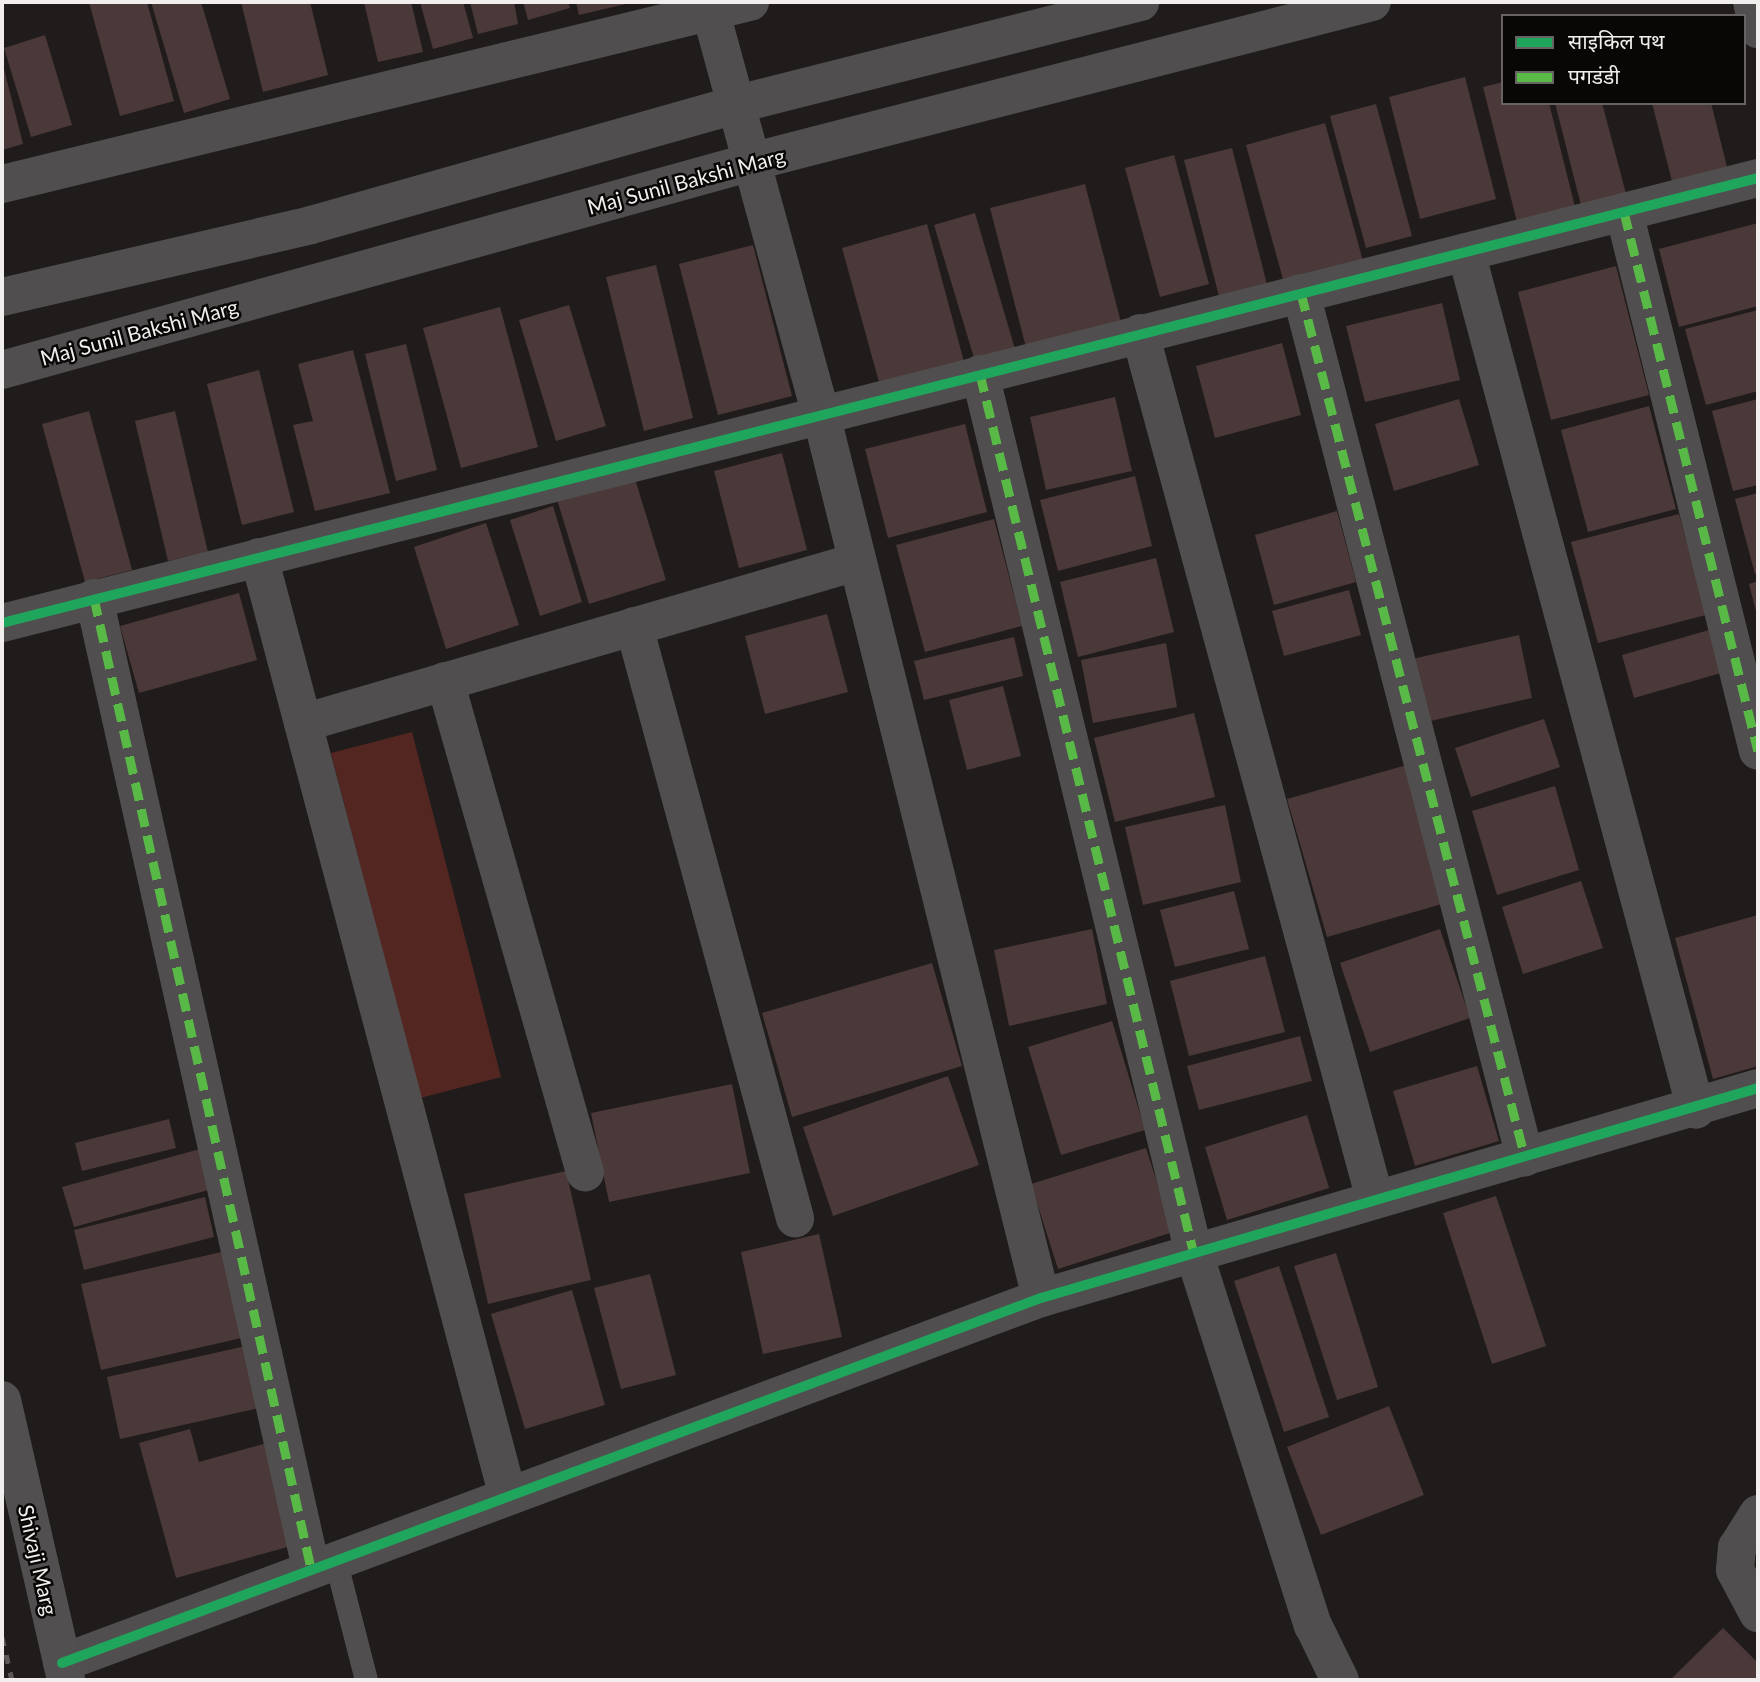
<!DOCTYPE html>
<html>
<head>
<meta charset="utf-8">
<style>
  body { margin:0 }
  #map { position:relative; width:1760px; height:1682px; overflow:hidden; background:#201c1b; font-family:Lato,"Noto Sans Devanagari",sans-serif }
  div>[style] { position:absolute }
  .green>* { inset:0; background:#542622 }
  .building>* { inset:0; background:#4a3938 }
  .service>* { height:23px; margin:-11.5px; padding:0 11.5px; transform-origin:11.5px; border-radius:11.5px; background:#504e4e }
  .minor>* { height:38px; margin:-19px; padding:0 19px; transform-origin:19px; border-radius:19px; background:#504e4e }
  .tertiary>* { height:38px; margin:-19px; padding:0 19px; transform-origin:19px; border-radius:19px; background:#504e4e }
  .secondary>* { height:38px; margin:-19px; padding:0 19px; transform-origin:19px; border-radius:19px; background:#514f4f }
  .rail>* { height:5px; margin-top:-2.5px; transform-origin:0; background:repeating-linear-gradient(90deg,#5c5858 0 9px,transparent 0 18px) }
  .quiet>* { height:9px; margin-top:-4.5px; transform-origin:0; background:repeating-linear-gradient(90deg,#58b947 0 18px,transparent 0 27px) }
  .cycleway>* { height:10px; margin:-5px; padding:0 5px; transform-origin:5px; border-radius:5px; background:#20a55d }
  span { translate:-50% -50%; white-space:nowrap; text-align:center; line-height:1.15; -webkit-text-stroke:5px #090606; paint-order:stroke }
  .street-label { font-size:21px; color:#f2eeed }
  .frame { position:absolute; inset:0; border:4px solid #f2eeed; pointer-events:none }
  .legend { position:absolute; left:1501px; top:14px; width:245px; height:91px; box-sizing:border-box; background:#090606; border:2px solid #666362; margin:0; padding:9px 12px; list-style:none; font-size:21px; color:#f2eeed }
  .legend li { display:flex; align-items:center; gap:14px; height:35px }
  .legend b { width:35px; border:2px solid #666362 }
</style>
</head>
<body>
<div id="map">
  <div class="green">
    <i style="clip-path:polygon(412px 732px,501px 1077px,420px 1098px,331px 753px)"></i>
  </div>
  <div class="building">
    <i style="clip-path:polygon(89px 2px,147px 2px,174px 101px,120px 116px)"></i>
    <i style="clip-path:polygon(151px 2px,201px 2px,230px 99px,184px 113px)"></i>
    <i style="clip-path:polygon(241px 2px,310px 2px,328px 75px,263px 92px)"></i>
    <i style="clip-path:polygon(364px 2px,411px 2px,423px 52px,378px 62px)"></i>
    <i style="clip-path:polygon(420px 2px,463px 2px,473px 38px,433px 49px)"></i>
    <i style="clip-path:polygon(470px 2px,514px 2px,518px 24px,478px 34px)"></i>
    <i style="clip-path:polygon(523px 2px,568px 2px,570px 8px,528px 20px)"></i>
    <i style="clip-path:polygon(576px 2px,630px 2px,630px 3px,579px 15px)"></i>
    <i style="clip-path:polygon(45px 35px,72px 125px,31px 137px,4px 48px)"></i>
    <i style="clip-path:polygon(2px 61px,23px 144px,2px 150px)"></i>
    <i style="clip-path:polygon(1465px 77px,1496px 199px,1420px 219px,1389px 97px)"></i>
    <i style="clip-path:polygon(1503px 82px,1503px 103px,1549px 103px,1575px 207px,1517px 222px,1483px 87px)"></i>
    <i style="clip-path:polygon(1555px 103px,1602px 103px,1629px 205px,1584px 217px)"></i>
    <i style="clip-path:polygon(1652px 103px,1711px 103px,1728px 171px,1673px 185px)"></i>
    <i style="clip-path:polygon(1376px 104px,1412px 236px,1366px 248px,1330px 116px)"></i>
    <i style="clip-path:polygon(1325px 123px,1363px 261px,1284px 283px,1246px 145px)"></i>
    <i style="clip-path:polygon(1232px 148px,1270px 296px,1222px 308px,1184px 160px)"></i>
    <i style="clip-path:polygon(1174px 155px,1209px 284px,1160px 297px,1125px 168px)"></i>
    <i style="clip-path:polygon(1085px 184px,1124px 334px,1029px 359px,990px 208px)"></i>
    <i style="clip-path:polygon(975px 213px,1017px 356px,977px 368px,934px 225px)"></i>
    <i style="clip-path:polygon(1758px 223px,1758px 306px,1679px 327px,1659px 249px)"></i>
    <i style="clip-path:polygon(927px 224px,966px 369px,882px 393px,842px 248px)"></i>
    <i style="clip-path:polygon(753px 245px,792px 396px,718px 415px,679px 264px)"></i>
    <i style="clip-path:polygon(656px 265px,693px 418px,644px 431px,606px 277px)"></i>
    <i style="clip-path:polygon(1616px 266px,1649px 395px,1551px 420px,1518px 292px)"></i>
    <i style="clip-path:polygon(1442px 303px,1460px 380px,1365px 402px,1346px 326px)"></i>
    <i style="clip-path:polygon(569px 305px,606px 426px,556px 441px,519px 320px)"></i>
    <i style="clip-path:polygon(500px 307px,538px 447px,461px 468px,423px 328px)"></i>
    <i style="clip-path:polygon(1758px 310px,1758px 391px,1706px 405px,1685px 329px)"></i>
    <i style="clip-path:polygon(1282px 343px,1301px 415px,1215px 438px,1196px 366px)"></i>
    <i style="clip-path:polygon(406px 344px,437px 470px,396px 481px,365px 354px)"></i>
    <i style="clip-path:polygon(353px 350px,390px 493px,315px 511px,293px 425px,313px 421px,298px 364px)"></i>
    <i style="clip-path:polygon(259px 370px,294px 512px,242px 525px,207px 384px)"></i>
    <i style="clip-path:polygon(1115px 397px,1132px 471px,1046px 490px,1030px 417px)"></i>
    <i style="clip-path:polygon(1459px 399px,1479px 465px,1394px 491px,1375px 424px)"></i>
    <i style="clip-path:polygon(1758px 399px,1758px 485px,1733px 491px,1712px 411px)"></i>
    <i style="clip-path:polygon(1649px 406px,1676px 509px,1588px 532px,1561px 430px)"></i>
    <i style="clip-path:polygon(89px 411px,132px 570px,85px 582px,42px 424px)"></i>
    <i style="clip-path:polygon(175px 411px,208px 552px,168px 561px,135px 421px)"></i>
    <i style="clip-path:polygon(965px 424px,987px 512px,888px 538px,865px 449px)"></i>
    <i style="clip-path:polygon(782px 453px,807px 550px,739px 568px,714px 471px)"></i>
    <i style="clip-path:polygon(632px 469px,666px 580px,589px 604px,555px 493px)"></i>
    <i style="clip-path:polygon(1135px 476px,1152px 546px,1058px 571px,1040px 500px)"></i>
    <i style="clip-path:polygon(1758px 493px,1758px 573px,1755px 574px,1735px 499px)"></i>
    <i style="clip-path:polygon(553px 506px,582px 602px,540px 616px,510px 520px)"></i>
    <i style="clip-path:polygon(1337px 511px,1356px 582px,1274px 605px,1255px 535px)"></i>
    <i style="clip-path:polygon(1679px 514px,1706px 615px,1598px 643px,1571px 542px)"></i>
    <i style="clip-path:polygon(994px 519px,1022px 626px,925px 652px,896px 545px)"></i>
    <i style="clip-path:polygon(486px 523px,519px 625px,446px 649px,414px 547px)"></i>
    <i style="clip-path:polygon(1156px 558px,1174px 632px,1078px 657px,1060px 582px)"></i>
    <i style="clip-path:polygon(1758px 581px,1758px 615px,1757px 615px,1749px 584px)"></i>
    <i style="clip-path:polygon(1349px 590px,1361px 635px,1284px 656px,1272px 611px)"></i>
    <i style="clip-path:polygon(239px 593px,257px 660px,139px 693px,120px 626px)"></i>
    <i style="clip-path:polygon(827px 614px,848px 692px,765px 714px,745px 636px)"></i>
    <i style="clip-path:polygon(1709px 630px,1721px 673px,1634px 698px,1622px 655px)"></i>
    <i style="clip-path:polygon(1519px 635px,1532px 698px,1426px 722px,1412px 659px)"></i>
    <i style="clip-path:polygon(1014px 637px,1023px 676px,924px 700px,914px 661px)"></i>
    <i style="clip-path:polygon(1166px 643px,1177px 707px,1093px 723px,1081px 660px)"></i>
    <i style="clip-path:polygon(1003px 686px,1021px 756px,967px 770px,949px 700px)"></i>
    <i style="clip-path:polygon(1194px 713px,1215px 797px,1115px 822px,1094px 738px)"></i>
    <i style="clip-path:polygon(1544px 719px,1560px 767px,1471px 797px,1455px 748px)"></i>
    <i style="clip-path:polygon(1410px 764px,1449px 902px,1327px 937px,1287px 799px)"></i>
    <i style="clip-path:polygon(1555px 786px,1579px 870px,1497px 895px,1472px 811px)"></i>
    <i style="clip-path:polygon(1225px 805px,1241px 882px,1143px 905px,1125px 827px)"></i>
    <i style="clip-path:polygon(1581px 881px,1603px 948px,1523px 974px,1502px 907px)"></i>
    <i style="clip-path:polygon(1234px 891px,1249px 949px,1175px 967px,1160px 910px)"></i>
    <i style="clip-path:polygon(1758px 915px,1758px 1066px,1713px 1079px,1675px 938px)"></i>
    <i style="clip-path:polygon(1092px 929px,1107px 1004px,1009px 1026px,994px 950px)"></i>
    <i style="clip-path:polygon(1440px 929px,1470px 1018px,1370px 1052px,1340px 963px)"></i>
    <i style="clip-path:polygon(1265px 956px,1285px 1032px,1189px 1056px,1170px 981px)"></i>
    <i style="clip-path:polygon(932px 963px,962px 1066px,792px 1117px,762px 1013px)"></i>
    <i style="clip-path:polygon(1112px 1021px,1145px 1130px,1061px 1155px,1028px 1047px)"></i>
    <i style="clip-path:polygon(1300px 1036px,1312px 1081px,1199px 1110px,1187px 1066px)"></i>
    <i style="clip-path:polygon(1477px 1066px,1499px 1141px,1415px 1166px,1393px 1091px)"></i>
    <i style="clip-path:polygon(948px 1076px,979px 1165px,833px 1216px,803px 1127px)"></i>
    <i style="clip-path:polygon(732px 1084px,750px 1173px,609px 1202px,591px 1113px)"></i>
    <i style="clip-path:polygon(1307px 1115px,1329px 1188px,1227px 1220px,1205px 1147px)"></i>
    <i style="clip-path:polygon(169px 1119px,176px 1148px,82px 1171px,75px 1143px)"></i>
    <i style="clip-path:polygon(1146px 1148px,1173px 1232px,1058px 1269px,1031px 1184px)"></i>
    <i style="clip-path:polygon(200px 1149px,212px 1189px,74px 1227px,62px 1187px)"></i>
    <i style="clip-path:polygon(566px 1171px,591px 1280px,488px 1304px,464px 1194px)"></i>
    <i style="clip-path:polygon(1496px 1196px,1546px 1346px,1492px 1364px,1443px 1213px)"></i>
    <i style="clip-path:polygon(205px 1197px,214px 1237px,84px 1270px,74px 1230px)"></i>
    <i style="clip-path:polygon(819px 1234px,842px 1337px,763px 1354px,741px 1252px)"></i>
    <i style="clip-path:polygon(226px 1251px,246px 1337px,101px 1370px,81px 1284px)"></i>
    <i style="clip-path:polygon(1336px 1253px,1378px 1387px,1337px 1400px,1294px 1266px)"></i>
    <i style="clip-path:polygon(1279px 1266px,1329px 1417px,1284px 1432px,1234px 1281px)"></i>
    <i style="clip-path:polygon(650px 1274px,676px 1375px,621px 1389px,594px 1288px)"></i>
    <i style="clip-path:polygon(572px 1290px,605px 1405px,525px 1429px,491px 1314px)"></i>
    <i style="clip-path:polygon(246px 1346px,259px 1408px,120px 1439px,107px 1377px)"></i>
    <i style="clip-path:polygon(1389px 1406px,1424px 1495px,1321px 1535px,1287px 1447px)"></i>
    <i style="clip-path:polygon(190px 1429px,199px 1462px,267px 1443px,295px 1545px,176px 1578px,139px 1443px)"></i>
    <i style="clip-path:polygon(1723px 1628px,1758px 1663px,1758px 1680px,1670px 1680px)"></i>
  </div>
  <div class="service">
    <i style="left:335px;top:1559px;width:125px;rotate:75.6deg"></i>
  </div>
  <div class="minor">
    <i style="left:708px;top:2px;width:427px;rotate:74.7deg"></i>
    <i style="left:821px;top:414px;width:911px;rotate:76.02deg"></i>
    <i style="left:1752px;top:2px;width:28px;rotate:77deg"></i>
    <i style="left:2px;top:184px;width:770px;rotate:-13.68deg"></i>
    <i style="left:1624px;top:212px;width:555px;rotate:76.04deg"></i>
    <i style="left:1466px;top:252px;width:888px;rotate:74.99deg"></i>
    <i style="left:1301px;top:293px;width:893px;rotate:75.47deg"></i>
    <i style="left:1140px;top:333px;width:897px;rotate:74.82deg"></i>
    <i style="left:980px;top:374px;width:902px;rotate:76.33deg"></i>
    <i style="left:1193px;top:1250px;width:394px;rotate:72.3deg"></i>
    <i style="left:1313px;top:1625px;width:61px;rotate:63.9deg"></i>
    <i style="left:259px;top:557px;width:968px;rotate:75.16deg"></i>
    <i style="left:94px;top:598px;width:994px;rotate:77.39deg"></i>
    <i style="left:2px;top:623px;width:1812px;rotate:-14.22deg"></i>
    <i style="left:634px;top:626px;width:614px;rotate:74.79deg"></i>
    <i style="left:445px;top:681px;width:511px;rotate:74.09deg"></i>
    <i style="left:303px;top:723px;width:576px;rotate:-16.23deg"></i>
    <i style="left:1758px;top:1514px;width:39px;rotate:122deg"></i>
    <i style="left:1737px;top:1547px;width:23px;rotate:95deg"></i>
    <i style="left:1735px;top:1570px;width:49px;rotate:61.9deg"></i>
    <i style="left:62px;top:1663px;width:1045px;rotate:-20.45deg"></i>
    <i style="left:1041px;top:1298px;width:747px;rotate:-16.32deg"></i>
  </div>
  <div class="tertiary">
    <i style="left:2px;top:297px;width:317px;rotate:-13.1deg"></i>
    <i style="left:311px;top:225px;width:444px;rotate:-15.8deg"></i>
    <i style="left:738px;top:104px;width:415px;rotate:-14.2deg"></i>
    <i style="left:2px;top:370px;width:781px;rotate:-15.51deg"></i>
    <i style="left:755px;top:161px;width:637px;rotate:-14.45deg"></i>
  </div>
  <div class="secondary">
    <i style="left:2px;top:1400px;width:287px;rotate:77.1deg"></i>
  </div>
  <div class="rail">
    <i style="left:2px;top:1637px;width:44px;rotate:76.9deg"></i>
  </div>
  <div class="quiet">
    <i style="left:1624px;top:212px;width:555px;rotate:76.04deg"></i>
    <i style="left:1301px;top:293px;width:893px;rotate:75.47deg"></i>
    <i style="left:980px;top:374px;width:902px;rotate:76.33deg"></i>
    <i style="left:94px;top:598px;width:994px;rotate:77.39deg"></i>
  </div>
  <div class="cycleway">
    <i style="left:2px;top:623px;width:1812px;rotate:-14.22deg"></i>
    <i style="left:62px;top:1663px;width:1045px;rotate:-20.45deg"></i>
    <i style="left:1041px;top:1298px;width:747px;rotate:-16.32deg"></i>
  </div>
  <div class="street-label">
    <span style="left:686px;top:181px;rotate:-15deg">Maj Sunil Bakshi Marg</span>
    <span style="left:139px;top:332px;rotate:-15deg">Maj Sunil Bakshi Marg</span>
    <span style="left:38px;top:1560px;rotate:77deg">Shivaji Marg</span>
  </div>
  <div class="frame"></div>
  <ul class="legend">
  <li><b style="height:9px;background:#20a55d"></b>साइकिल पथ</li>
  <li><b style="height:9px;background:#58b947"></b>पगडंडी</li>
  </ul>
</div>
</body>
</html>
